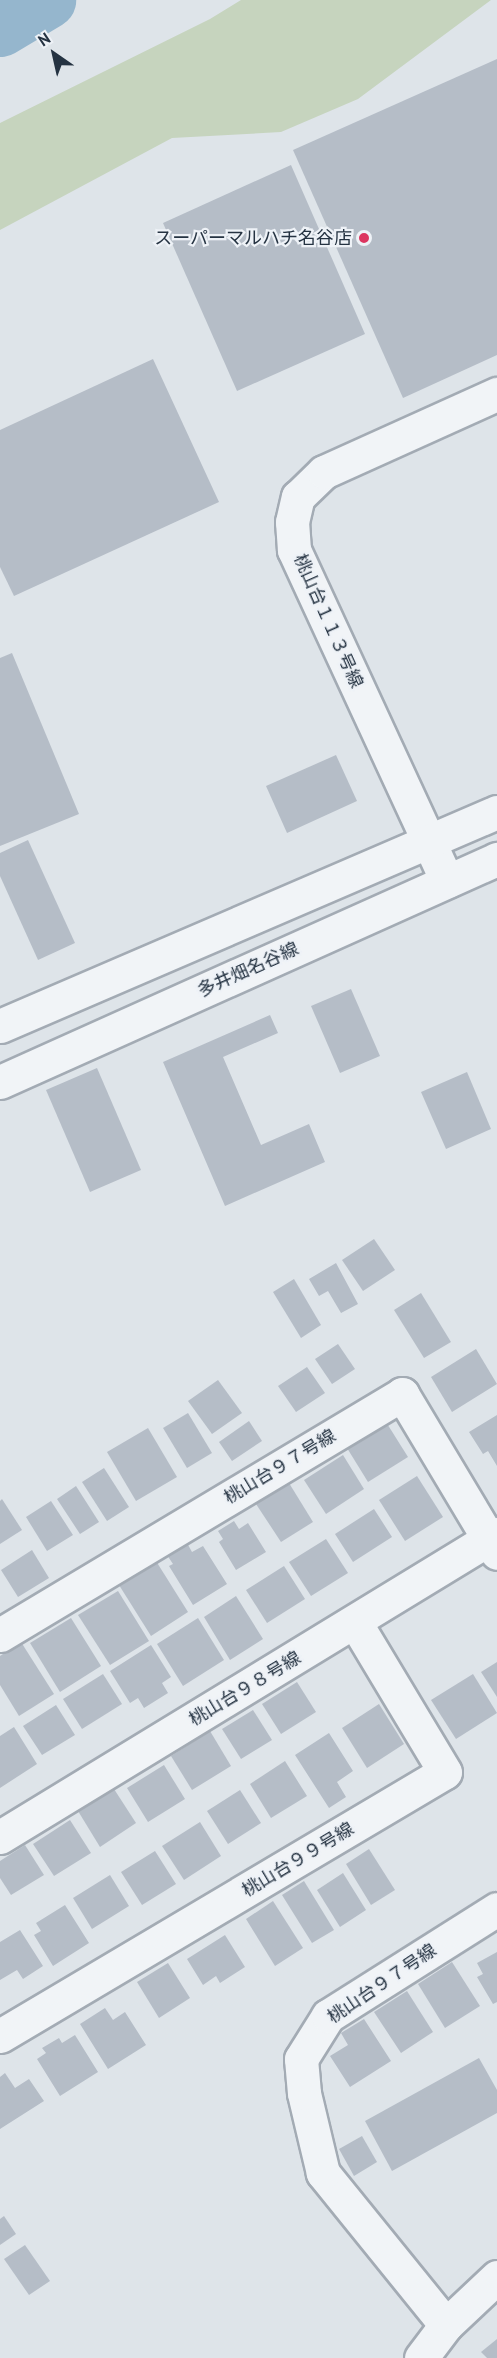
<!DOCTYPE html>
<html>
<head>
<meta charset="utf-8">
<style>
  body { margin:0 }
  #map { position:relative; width:497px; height:2358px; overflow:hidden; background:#dee4e9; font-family:"PT Sans","Noto Sans JP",sans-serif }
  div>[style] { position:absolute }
  .green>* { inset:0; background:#c6d4be }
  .river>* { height:57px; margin:-28.5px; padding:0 28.5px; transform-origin:28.5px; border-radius:28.5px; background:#95b6cd }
  .building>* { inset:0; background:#b5bdc7 }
  .roads { filter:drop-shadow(2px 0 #a3abb4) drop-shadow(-2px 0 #a3abb4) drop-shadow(0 2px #a3abb4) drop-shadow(0 -2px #a3abb4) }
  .minor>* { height:33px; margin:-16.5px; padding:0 16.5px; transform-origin:16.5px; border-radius:16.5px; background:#f1f4f7 }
  .tertiary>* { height:33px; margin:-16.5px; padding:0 16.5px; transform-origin:16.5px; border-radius:16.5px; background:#f1f4f7 }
  .dots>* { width:16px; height:16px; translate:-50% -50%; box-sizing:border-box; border:3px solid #eef2f7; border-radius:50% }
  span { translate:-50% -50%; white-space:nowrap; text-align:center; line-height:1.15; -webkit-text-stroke:4.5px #eef2f7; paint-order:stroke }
  .poi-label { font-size:18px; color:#253342 }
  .right { translate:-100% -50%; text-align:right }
  .street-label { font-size:18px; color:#253342 }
  .north { position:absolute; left:24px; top:24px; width:60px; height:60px; -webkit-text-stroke:4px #eef2f7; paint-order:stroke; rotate:326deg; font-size:16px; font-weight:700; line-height:24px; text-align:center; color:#253342 }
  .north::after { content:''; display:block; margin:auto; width:21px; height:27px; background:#253342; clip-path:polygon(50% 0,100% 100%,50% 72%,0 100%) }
</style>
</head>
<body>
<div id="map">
  <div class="green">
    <i style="clip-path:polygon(241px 0,491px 0,358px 99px,281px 132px,172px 138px,0 230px,0 123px,210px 19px)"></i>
  </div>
  <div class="river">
    <i style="left:0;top:28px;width:55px;rotate:-30.8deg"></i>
  </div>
  <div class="building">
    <i style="clip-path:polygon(497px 59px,497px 355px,403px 398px,293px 150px)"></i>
    <i style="clip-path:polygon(291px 165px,365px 334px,237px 391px,163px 223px)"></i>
    <i style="clip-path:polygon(153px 359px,219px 502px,14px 596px,0 567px,0 430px)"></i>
    <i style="clip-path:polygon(12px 653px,79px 814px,0 846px,0 658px)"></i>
    <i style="clip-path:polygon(336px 755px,357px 801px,287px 833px,266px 786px)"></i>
    <i style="clip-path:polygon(28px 840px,75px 943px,38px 960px,0 876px,0 853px)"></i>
    <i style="clip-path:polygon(351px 989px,380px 1056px,340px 1073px,311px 1006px)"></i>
    <i style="clip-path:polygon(270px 1015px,278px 1033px,223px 1057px,261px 1145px,309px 1124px,325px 1162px,225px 1206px,163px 1062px)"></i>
    <i style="clip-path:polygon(97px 1068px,141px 1170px,90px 1192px,46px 1090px)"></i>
    <i style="clip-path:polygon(467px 1072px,491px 1129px,446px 1149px,421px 1092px)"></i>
    <i style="clip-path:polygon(374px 1239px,395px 1270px,363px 1291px,342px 1260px)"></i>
    <i style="clip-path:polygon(336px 1263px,358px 1304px,341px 1313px,328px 1291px,319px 1296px,309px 1279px)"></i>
    <i style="clip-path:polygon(294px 1279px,321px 1325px,301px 1338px,273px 1292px)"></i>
    <i style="clip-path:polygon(421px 1293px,451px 1342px,424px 1358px,394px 1310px)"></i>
    <i style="clip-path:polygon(338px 1344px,355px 1369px,332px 1384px,315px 1359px)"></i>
    <i style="clip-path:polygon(476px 1349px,497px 1384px,452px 1412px,431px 1377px)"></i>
    <i style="clip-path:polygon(307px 1367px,325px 1393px,296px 1412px,278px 1386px)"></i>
    <i style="clip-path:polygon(218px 1380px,242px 1413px,212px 1434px,188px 1401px)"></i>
    <i style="clip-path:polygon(188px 1413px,212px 1453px,187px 1468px,163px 1428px)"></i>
    <i style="clip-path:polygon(497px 1415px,497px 1466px,488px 1451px,483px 1454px,469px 1432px)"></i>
    <i style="clip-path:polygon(249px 1421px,262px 1441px,232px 1461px,219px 1442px)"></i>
    <i style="clip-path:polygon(386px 1422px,408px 1457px,368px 1482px,347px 1448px)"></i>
    <i style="clip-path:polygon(148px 1428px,177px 1477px,136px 1501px,107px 1452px)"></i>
    <i style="clip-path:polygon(343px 1455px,364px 1489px,326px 1514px,304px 1480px)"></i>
    <i style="clip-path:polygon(104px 1468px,129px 1507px,107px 1521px,82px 1482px)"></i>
    <i style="clip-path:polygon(417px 1476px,443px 1517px,405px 1541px,379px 1500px)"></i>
    <i style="clip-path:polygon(289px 1483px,313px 1522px,281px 1542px,256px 1504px)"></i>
    <i style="clip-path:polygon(76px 1486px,99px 1522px,80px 1534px,57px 1499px)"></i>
    <i style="clip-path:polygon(2px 1499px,22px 1530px,0 1544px,0 1501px)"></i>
    <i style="clip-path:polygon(51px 1501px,73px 1535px,47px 1551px,26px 1517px)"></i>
    <i style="clip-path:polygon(374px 1509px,392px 1537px,353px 1562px,335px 1534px)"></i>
    <i style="clip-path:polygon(234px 1521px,239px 1529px,248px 1523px,266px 1552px,236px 1570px,219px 1542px,223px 1539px,218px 1531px)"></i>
    <i style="clip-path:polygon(326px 1539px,348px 1573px,311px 1596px,289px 1562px)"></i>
    <i style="clip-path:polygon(187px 1543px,192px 1552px,203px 1546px,227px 1584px,193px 1605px,169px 1566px,173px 1564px,167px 1555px)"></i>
    <i style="clip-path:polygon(32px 1550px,49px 1578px,18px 1597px,1px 1570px)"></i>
    <i style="clip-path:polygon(156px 1561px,188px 1612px,151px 1636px,119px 1585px)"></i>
    <i style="clip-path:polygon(284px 1566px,305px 1599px,267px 1623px,246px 1590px)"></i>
    <i style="clip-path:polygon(118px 1591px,149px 1641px,110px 1665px,78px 1615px)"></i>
    <i style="clip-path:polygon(236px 1596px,263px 1639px,230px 1660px,204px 1617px)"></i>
    <i style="clip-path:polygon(71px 1618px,101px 1666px,60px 1692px,30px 1643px)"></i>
    <i style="clip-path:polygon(198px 1618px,224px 1660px,183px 1686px,157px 1644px)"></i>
    <i style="clip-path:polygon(21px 1642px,54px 1694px,19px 1716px,0 1685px,0 1656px)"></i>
    <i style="clip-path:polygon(151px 1645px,171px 1677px,162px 1683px,168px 1693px,144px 1708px,138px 1698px,130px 1703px,110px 1671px)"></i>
    <i style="clip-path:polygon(497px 1662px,497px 1697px,481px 1672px)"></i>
    <i style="clip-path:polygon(103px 1674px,122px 1704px,82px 1729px,63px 1699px)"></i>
    <i style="clip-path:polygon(473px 1674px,497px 1713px,456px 1739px,431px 1700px)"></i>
    <i style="clip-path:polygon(297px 1682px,316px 1712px,281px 1734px,262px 1704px)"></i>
    <i style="clip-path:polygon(379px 1704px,404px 1744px,367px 1768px,342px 1728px)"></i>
    <i style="clip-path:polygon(56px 1705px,75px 1735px,42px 1755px,23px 1726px)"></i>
    <i style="clip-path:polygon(253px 1710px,272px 1740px,241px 1759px,222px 1729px)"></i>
    <i style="clip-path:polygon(14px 1727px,37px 1764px,0 1788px,0 1736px)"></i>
    <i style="clip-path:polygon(210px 1731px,231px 1766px,192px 1790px,171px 1756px)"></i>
    <i style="clip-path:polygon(329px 1733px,353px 1771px,337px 1782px,346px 1797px,329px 1808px,295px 1755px)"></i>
    <i style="clip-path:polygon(285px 1761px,307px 1796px,271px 1818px,250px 1784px)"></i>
    <i style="clip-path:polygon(164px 1765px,185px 1799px,148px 1822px,127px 1788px)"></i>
    <i style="clip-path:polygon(114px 1789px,136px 1823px,100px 1847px,78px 1811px)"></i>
    <i style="clip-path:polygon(240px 1790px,261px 1823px,228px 1844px,207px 1811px)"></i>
    <i style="clip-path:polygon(70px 1820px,91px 1853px,54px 1876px,33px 1844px)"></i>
    <i style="clip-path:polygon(200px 1822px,221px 1856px,184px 1880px,162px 1846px)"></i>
    <i style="clip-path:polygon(25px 1845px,44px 1875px,11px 1895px,0 1878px,0 1861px)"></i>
    <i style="clip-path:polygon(369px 1849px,395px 1890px,371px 1905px,346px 1864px)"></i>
    <i style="clip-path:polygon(155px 1851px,176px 1884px,142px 1905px,121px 1872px)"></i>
    <i style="clip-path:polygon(343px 1873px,366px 1910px,340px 1927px,317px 1890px)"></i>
    <i style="clip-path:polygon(110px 1875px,129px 1906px,92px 1929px,73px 1898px)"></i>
    <i style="clip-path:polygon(304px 1881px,334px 1930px,312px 1943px,282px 1895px)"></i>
    <i style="clip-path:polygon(273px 1901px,303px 1948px,275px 1966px,246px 1919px)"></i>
    <i style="clip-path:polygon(65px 1905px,89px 1943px,53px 1966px,34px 1935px,41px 1931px,36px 1923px)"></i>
    <i style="clip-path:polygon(20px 1930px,43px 1966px,23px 1979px,17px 1970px,0 1980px,0 1942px)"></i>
    <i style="clip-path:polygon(225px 1935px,245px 1967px,220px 1983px,216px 1976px,203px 1985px,187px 1959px)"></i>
    <i style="clip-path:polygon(497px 1952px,497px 2002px,493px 2004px,477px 1977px,483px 1974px,477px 1963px)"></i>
    <i style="clip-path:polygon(452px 1962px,480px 2006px,445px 2028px,418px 1984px)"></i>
    <i style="clip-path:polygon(168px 1963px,190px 1998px,159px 2018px,137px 1982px)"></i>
    <i style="clip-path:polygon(407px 1991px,433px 2032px,401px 2053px,374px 2012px)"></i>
    <i style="clip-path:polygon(105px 2008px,113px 2020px,125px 2012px,146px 2045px,108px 2069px,80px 2024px)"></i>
    <i style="clip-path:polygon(364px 2019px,391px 2061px,350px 2087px,330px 2056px,348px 2045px,341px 2033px)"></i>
    <i style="clip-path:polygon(75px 2035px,98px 2072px,60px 2096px,37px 2059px,46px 2053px,42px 2048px,59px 2038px,62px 2043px)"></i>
    <i style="clip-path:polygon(479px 2058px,497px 2090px,497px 2113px,392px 2171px,365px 2121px)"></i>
    <i style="clip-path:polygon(5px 2073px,15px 2088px,29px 2079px,44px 2101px,0 2129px,0 2077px)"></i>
    <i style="clip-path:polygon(362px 2136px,377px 2162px,354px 2176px,339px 2149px)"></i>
    <i style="clip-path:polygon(4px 2216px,16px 2234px,0 2245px,0 2219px)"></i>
    <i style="clip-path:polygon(25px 2245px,50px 2281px,29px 2295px,4px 2259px)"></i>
    <i style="clip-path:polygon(497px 2339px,497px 2358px,487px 2358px,481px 2352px)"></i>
  </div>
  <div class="roads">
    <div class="minor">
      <i style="left:0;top:1635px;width:469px;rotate:-30.9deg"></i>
      <i style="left:0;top:1837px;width:582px;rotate:-31.37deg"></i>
      <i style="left:0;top:2036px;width:517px;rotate:-30.68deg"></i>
      <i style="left:445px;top:1772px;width:175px;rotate:-121deg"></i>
    </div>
    <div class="tertiary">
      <i style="left:447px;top:881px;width:365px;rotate:-114.8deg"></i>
      <i style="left:294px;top:550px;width:28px;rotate:-94deg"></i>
      <i style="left:292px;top:522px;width:26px;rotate:-77deg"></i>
      <i style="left:298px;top:497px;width:36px;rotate:-44deg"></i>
      <i style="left:324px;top:472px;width:190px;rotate:-24.3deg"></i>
      <i style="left:0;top:1026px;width:541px;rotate:-23.3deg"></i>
      <i style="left:0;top:1082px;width:545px;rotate:-24.17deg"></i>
      <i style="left:402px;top:1394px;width:185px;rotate:59.1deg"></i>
      <i style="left:446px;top:2325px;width:196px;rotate:-129deg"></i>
      <i style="left:323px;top:2173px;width:82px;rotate:-103.4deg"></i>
      <i style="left:304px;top:2093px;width:34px;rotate:-95deg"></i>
      <i style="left:301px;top:2059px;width:51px;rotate:-57.9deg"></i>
      <i style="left:328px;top:2016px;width:200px;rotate:-32.3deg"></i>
      <i style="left:421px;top:2358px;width:41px;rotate:-52.9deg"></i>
      <i style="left:446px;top:2325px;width:70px;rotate:-43.3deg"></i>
    </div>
  </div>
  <div class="dots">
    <i style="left:364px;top:238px;background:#dc3560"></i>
  </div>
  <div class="poi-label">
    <span class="right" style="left:352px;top:238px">スーパーマルハチ名谷店</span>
  </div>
  <div class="street-label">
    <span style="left:328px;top:621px;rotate:66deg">桃山台１１３号線</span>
    <span style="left:248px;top:970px;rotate:-24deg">多井畑名谷線</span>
    <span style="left:280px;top:1467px;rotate:-31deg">桃山台９７号線</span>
    <span style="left:245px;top:1689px;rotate:-31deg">桃山台９８号線</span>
    <span style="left:298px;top:1860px;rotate:-31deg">桃山台９９号線</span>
    <span style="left:382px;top:1984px;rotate:-34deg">桃山台９７号線</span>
  </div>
  <div class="north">N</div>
</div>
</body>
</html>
